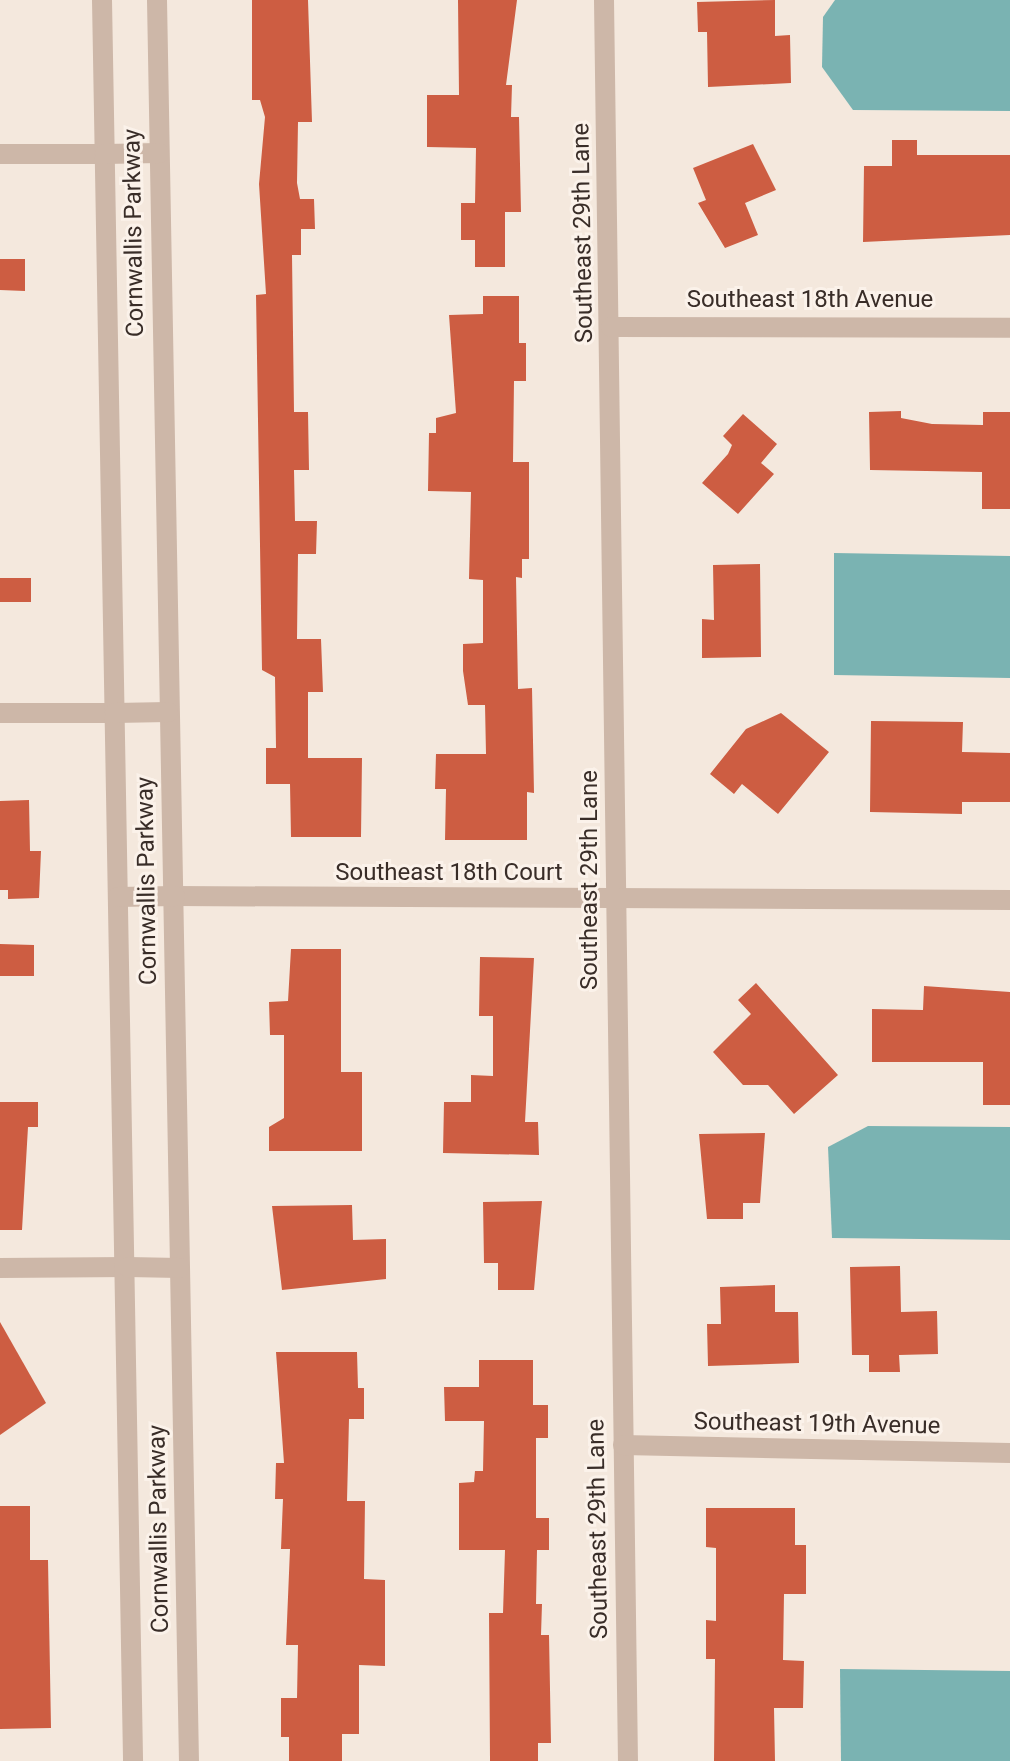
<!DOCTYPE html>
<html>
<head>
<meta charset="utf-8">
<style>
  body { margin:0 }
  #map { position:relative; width:1010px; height:1761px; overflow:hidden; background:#f4e8dd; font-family:Roboto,sans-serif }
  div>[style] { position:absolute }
  .water>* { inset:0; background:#7ab3b2 }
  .building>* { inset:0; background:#cd5d42 }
  .minor>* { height:20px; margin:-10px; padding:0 10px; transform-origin:10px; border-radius:10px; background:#cdb7a8 }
  .tertiary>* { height:20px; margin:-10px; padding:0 10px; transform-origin:10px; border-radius:10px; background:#cdb7a8 }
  span { translate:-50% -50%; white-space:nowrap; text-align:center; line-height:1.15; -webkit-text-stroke:6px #fbf2ea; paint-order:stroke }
  .street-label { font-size:24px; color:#392d28 }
</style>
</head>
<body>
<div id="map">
  <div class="water">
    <i style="clip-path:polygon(835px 0,1010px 0,1010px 111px,853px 110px,822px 67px,823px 17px)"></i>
    <i style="clip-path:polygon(834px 553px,1010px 556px,1010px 678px,834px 675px)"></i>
    <i style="clip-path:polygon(868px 1126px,1010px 1127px,1010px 1240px,832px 1238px,828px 1147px)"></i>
    <i style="clip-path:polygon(840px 1669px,1010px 1671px,1010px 1761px,841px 1761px)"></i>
  </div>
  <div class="building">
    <i style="clip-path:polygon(252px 0,308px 0,312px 122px,298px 122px,297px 183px,300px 199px,314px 199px,315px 229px,301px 229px,301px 255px,292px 255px,294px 412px,308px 412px,309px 470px,294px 470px,295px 521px,317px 521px,316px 554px,298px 554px,297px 639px,321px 639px,323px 692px,308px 692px,308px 758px,362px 758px,361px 837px,291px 837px,290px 784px,266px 784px,266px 748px,276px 748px,275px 677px,262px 670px,256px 295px,266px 294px,259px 184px,265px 117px,260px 100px,252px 100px)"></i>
    <i style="clip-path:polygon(458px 0,517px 0,506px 85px,512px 85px,511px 117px,519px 117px,521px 212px,505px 212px,505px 267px,475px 267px,475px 240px,461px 240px,461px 203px,475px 203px,476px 148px,427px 147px,427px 95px,459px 95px)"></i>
    <i style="clip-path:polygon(775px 0,775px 36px,790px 35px,791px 83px,708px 87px,707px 32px,698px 32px,697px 2px)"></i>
    <i style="clip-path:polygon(892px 140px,917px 140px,917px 155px,1010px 155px,1010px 235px,863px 242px,864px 166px,892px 166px)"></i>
    <i style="clip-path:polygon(753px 144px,776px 190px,745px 203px,758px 235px,725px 248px,698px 203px,706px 200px,693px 168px)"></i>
    <i style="clip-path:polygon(0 259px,25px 259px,25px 291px,0 290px)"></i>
    <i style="clip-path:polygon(483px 296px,519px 296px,519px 343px,526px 343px,526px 381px,514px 381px,513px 462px,529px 462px,529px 559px,522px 559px,522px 578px,516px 577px,518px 689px,532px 688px,534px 793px,527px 792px,527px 840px,445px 840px,446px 789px,435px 789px,436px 754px,486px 754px,485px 705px,468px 705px,463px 671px,463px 644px,483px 643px,483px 580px,469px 579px,471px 492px,428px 491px,429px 433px,436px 433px,436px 418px,456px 413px,449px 315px,483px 314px)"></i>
    <i style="clip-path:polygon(901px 411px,901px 418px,932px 424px,983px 425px,983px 412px,1010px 412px,1010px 509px,982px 509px,982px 472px,870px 470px,869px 412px)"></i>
    <i style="clip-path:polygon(743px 414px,777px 444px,761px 463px,774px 474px,738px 514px,702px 483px,728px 454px,732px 445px,723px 436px)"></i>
    <i style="clip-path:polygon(760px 564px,761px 657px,702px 658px,702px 619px,714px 620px,713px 565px)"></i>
    <i style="clip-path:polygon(0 578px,31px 578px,31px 602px,0 602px)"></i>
    <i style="clip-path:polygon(781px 713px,829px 752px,778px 814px,742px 784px,734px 794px,710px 774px,746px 729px)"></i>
    <i style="clip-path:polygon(871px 721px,963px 722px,962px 752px,1010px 753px,1010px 802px,962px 802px,962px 814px,870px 812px)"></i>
    <i style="clip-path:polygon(29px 800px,30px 851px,41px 851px,39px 898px,8px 899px,8px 890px,0 890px,0 801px)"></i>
    <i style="clip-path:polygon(0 944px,34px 945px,34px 976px,0 976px)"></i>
    <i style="clip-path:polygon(291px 949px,341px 949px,341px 1072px,362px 1072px,362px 1151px,269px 1151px,269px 1127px,284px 1118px,284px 1035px,270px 1035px,269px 1002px,288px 1001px)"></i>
    <i style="clip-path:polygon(480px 957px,534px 958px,525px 1122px,538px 1122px,539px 1155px,443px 1153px,444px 1102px,471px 1102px,471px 1075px,493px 1076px,493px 1016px,479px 1016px)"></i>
    <i style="clip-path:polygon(756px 983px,838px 1075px,794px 1114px,768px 1085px,743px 1085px,713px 1052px,751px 1014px,738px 1000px)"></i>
    <i style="clip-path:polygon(924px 986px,1010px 992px,1010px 1105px,983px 1105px,983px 1062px,872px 1062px,872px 1009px,923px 1010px)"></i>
    <i style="clip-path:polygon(0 1102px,38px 1102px,38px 1127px,28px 1127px,22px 1230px,0 1230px)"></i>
    <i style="clip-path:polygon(765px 1133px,760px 1203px,743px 1203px,743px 1219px,707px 1219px,699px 1134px)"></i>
    <i style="clip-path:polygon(542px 1201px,534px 1290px,498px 1290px,498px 1263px,484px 1263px,483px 1202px)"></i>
    <i style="clip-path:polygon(352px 1205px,353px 1240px,386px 1239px,386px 1279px,282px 1290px,272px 1206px)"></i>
    <i style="clip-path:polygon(900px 1266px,901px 1312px,937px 1311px,938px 1354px,899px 1355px,900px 1372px,869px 1372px,869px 1355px,852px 1355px,850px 1267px)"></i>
    <i style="clip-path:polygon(775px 1285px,775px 1312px,798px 1312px,799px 1363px,708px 1366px,707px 1324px,721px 1324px,720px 1287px)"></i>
    <i style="clip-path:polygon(0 1322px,46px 1403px,0 1435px)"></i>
    <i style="clip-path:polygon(276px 1352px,357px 1352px,358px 1388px,364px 1388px,364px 1419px,349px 1419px,347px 1501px,365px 1501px,364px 1579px,385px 1580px,385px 1666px,359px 1665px,359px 1734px,342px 1734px,342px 1761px,289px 1761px,289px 1737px,281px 1737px,281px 1698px,297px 1698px,298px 1645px,286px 1645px,290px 1549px,281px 1549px,283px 1499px,275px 1499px,276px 1463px,284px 1463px)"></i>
    <i style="clip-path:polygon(479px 1360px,533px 1360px,533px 1405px,548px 1405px,548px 1438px,536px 1438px,536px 1518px,549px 1518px,549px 1550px,537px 1550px,536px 1604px,542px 1604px,541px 1635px,549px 1635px,551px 1743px,538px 1743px,538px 1761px,490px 1761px,489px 1613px,503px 1613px,505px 1550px,459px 1550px,459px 1483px,474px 1482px,475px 1471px,483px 1471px,484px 1421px,445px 1421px,444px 1387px,479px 1387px)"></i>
    <i style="clip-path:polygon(0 1506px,30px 1506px,30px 1560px,48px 1560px,51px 1728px,0 1729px)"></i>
    <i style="clip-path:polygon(706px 1508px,795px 1508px,795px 1545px,806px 1545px,806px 1594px,784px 1594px,783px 1660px,804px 1661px,803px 1708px,774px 1708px,775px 1761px,714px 1761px,715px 1659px,706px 1659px,706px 1620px,716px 1621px,716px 1548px,706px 1547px)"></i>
  </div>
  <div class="minor">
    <i style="left:604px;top:0;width:1761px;rotate:89.22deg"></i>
    <i style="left:0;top:154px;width:105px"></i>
    <i style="left:611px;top:327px;width:399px;rotate:0.1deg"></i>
    <i style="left:0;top:713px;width:115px"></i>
    <i style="left:175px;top:896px;width:835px;rotate:0.27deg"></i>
    <i style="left:0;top:1268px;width:128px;rotate:-0.4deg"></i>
    <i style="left:623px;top:1445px;width:387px;rotate:1.2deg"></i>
  </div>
  <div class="tertiary">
    <i style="left:102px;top:0;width:1761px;rotate:88.99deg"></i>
    <i style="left:157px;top:0;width:1761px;rotate:88.96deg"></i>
    <i style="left:105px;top:154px;width:54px;rotate:-1.1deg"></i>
    <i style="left:115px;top:713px;width:53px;rotate:-1.1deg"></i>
    <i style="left:118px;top:897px;width:57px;rotate:-1deg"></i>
    <i style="left:128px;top:1267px;width:51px;rotate:1.1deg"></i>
  </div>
  <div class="street-label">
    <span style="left:134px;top:233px;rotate:-91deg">Cornwallis Parkway</span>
    <span style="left:583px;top:233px;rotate:-91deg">Southeast 29th Lane</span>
    <span style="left:810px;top:300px">Southeast 18th Avenue</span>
    <span style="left:449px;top:873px">Southeast 18th Court</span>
    <span style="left:590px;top:880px;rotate:-90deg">Southeast 29th Lane</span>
    <span style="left:147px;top:881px;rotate:-91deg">Cornwallis Parkway</span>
    <span style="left:817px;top:1424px;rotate:1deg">Southeast 19th Avenue</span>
    <span style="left:159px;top:1529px;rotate:-91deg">Cornwallis Parkway</span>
    <span style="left:598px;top:1529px;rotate:-91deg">Southeast 29th Lane</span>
  </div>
</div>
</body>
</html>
